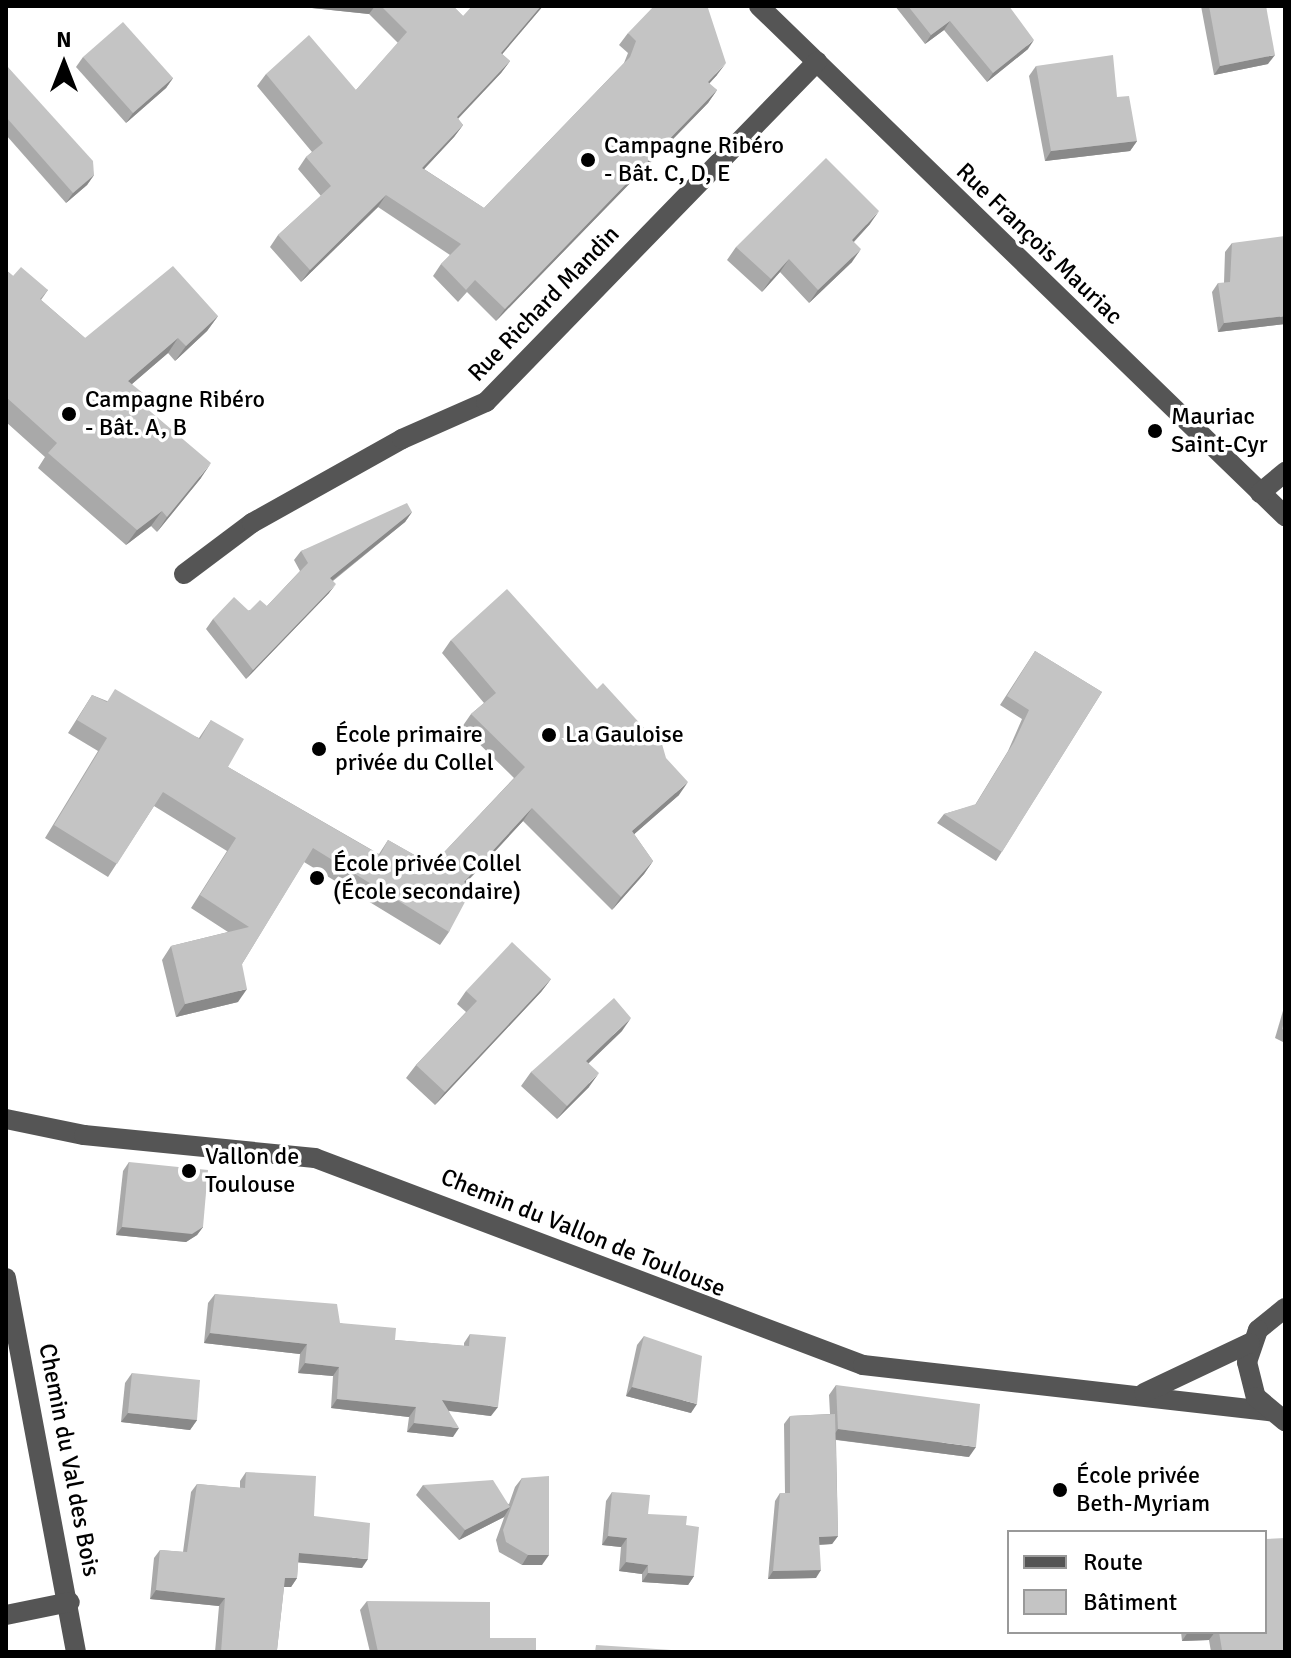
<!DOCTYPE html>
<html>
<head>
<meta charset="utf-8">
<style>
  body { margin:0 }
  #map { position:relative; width:1291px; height:1658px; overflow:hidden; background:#fff; font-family:Signika,sans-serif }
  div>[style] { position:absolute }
  .minor>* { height:20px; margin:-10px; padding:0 10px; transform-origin:10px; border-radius:10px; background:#555 }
  .wall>* { inset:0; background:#a9a9a9 }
  .shaded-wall>* { inset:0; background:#898989 }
  .building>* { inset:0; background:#c4c4c4 }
  .dots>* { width:22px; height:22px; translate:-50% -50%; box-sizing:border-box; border:4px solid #fff; border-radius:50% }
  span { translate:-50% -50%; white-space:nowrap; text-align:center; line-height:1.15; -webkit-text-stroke:7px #fff; paint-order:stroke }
  .poi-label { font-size:24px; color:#000 }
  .left { translate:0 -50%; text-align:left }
  .street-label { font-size:24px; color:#000 }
  .frame { position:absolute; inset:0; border:8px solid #000; pointer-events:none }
  .legend { position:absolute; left:1007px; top:1530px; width:260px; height:104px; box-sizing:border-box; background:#fff; border:2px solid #999; margin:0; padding:10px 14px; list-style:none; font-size:24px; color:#000 }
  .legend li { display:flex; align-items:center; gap:16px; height:40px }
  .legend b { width:40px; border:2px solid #999 }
  .north { position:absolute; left:24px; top:24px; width:80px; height:80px; -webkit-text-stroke:6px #fff; paint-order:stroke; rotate:0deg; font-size:22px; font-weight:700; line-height:32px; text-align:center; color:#000 }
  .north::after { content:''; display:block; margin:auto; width:28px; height:36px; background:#000; clip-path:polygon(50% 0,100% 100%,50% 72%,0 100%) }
</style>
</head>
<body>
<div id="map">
  <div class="minor">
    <i style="left:759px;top:6px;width:733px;rotate:44.12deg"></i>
    <i style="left:1260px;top:493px;width:33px;rotate:-40deg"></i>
    <i style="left:184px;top:574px;width:85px;rotate:-36.9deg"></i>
    <i style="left:252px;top:523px;width:172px;rotate:-29.2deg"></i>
    <i style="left:402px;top:439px;width:92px;rotate:-23.8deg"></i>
    <i style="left:486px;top:402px;width:475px;rotate:-45.8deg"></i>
    <i style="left:6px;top:1119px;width:80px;rotate:11.6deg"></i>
    <i style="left:84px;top:1135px;width:232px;rotate:5.7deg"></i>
    <i style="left:315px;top:1158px;width:586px;rotate:20.69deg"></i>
    <i style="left:863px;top:1365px;width:408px;rotate:6.5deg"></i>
    <i style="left:6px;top:1278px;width:380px;rotate:79.4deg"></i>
    <i style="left:1285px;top:1308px;width:35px;rotate:141deg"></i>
    <i style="left:1258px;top:1330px;width:34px;rotate:109deg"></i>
    <i style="left:1247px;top:1362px;width:36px;rotate:76deg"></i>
    <i style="left:1256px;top:1397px;width:38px;rotate:40deg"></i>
    <i style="left:1144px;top:1393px;width:117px;rotate:-25.3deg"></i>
    <i style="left:6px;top:1615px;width:65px;rotate:-11.5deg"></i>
  </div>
  <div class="wall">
    <i style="clip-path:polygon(311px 6px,453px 6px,463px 16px,543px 6px,502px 54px,510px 61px,501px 73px,458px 119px,463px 125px,454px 137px,424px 169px,484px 208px,624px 63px,628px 53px,619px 45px,628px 33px,717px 75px,709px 84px,717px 90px,708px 103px,496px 321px,467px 292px,458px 302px,433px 276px,441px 264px,450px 255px,378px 207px,301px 282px,270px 247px,278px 235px,321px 196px,298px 169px,306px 157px,312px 152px,257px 86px,266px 74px,356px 90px,398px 43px,369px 14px,312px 8px)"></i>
    <i style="clip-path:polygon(895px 6px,1009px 6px,1028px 49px,987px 82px,944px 30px,925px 44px)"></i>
    <i style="clip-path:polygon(1201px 6px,1266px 6px,1268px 64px,1214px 75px)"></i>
    <i style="clip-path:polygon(83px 57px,173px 78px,166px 88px,126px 123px,76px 67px)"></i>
    <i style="clip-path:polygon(6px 65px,94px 175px,87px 185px,66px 203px,6px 135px)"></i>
    <i style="clip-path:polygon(1036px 66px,1137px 141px,1130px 151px,1045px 161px,1029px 76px)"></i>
    <i style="clip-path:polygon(870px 224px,854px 242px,852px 262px,809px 303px,780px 272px,762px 292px,727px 260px,736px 247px)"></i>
    <i style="clip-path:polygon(1232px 243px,1285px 324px,1218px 332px,1212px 292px,1218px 283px,1224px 283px,1225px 252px)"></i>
    <i style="clip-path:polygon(6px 270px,13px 276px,48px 290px,41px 300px,85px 338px,218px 316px,207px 331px,175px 361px,168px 353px,132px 384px,138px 402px,201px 478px,157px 532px,151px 526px,126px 545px,38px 468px,45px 457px,6px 422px)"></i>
    <i style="clip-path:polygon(412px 512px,405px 522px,333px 581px,329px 593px,246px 679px,206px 629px,213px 619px,267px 606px,300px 571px,294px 560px,301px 551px)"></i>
    <i style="clip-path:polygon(451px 640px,679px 795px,634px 834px,653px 861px,644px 874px,612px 910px,523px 821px,466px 883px,449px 932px,440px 945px,304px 862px,242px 964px,238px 1002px,176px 1017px,162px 960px,171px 946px,228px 932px,191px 908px,227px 851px,154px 806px,108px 877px,45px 838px,98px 751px,68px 733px,92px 695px,199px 738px,211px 720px,228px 767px,379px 854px,388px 840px,432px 865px,514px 778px,462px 727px,471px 714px,484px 703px,442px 653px)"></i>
    <i style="clip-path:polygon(1035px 651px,1102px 692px,996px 861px,937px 823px,944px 814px,975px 805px,1008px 751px,1022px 719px,1000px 705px)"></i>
    <i style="clip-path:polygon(551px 979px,541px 992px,435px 1105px,406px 1078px,416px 1065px,466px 1012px,457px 1004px,466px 991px)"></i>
    <i style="clip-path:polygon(1285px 1004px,1285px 1043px,1275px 1038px)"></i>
    <i style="clip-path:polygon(622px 1031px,588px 1064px,589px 1087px,557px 1119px,521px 1086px,531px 1072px)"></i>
    <i style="clip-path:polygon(129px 1162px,203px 1227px,197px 1235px,186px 1242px,116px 1235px,123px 1171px)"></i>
    <i style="clip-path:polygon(215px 1294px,340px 1323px,395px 1340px,464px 1346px,464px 1343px,470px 1334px,491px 1416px,449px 1411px,453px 1437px,407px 1432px,409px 1417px,331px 1408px,333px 1376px,298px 1373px,300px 1354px,204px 1343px,208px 1303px)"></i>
    <i style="clip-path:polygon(644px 1336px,691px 1413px,626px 1396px,637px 1345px)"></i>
    <i style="clip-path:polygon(132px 1373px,197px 1420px,190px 1430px,121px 1422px,125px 1383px)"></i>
    <i style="clip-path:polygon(836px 1385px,969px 1457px,836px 1440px,838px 1536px,832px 1544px,819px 1545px,816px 1578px,768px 1579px,775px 1501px,780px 1493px,785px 1493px,784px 1424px,790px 1416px,830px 1414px,829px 1395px)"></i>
    <i style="clip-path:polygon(246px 1472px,314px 1516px,362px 1568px,298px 1562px,297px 1578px,291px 1587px,284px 1587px,277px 1650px,306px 1652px,215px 1652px,219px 1606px,150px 1599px,154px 1558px,160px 1550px,183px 1552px,191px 1492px,197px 1484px,240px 1488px,240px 1481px)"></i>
    <i style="clip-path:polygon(522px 1478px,542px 1565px,522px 1565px,499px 1552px,496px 1540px,505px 1515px,504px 1517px,459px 1540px,416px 1495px,423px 1485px,509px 1504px,515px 1487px)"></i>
    <i style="clip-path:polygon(612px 1492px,648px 1514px,694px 1576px,688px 1585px,642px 1582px,642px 1574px,619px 1571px,621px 1547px,602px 1545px,606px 1501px)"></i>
    <i style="clip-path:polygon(367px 1601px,490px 1638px,536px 1652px,370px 1652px,360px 1610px)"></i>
    <i style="clip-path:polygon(1181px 1632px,1265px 1632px,1285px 1652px,1211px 1652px,1209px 1640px,1182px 1641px)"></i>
  </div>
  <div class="shaded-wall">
    <i style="clip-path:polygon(314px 6px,375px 6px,369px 14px,312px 8px)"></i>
    <i style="clip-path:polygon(541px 6px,543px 6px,493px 65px,501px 53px)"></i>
    <i style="clip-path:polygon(950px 21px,944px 30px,925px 44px,931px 35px)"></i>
    <i style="clip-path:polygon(1034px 40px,1028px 49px,987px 82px,993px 73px)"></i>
    <i style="clip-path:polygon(1275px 55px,1268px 64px,1214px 75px,1220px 66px)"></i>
    <i style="clip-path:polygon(510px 61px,501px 73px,448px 129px,457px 117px)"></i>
    <i style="clip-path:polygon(726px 63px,717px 75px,699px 94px,708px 82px)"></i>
    <i style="clip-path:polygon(173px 78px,166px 88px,126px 123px,133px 113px)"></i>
    <i style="clip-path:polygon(717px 90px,708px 103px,496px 321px,505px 309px)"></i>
    <i style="clip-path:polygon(463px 125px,454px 137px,414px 180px,422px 168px)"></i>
    <i style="clip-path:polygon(1137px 141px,1130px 151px,1045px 161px,1051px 151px)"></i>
    <i style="clip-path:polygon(94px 175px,87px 185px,66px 203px,73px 193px)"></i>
    <i style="clip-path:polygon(386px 195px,378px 207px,301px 282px,310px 270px)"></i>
    <i style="clip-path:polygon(879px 211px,870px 224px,843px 253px,852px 240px)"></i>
    <i style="clip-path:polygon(861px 249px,852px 262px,809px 303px,818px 290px)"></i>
    <i style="clip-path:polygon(789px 259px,780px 272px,762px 292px,771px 279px)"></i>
    <i style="clip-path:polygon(218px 316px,207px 331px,175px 361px,186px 346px)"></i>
    <i style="clip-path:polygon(1285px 316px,1285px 324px,1218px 332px,1224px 323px)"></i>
    <i style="clip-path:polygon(178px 338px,168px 353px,118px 396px,128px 381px)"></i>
    <i style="clip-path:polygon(211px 463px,201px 478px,157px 532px,167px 517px)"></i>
    <i style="clip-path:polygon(162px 511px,151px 526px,126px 545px,137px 530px)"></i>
    <i style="clip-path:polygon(412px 512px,405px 522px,323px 588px,330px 578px)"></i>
    <i style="clip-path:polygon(336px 584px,329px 593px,246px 679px,253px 670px)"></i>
    <i style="clip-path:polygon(688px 782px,679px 795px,623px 844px,632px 831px)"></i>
    <i style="clip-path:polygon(532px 808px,523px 821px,454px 895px,464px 882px)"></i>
    <i style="clip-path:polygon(653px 861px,644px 874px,612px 910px,621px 897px)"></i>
    <i style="clip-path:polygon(551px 979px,541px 992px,435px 1105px,445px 1092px)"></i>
    <i style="clip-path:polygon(247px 989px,238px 1002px,176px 1017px,185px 1004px)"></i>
    <i style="clip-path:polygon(631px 1018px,622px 1031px,576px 1075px,586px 1061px)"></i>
    <i style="clip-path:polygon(599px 1073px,589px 1087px,557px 1119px,567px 1106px)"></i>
    <i style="clip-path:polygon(122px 1227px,203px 1227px,197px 1235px,186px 1242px,116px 1235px)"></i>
    <i style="clip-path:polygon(210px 1333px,307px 1344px,300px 1354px,204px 1343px)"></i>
    <i style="clip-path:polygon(305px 1363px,339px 1367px,333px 1376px,298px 1373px)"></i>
    <i style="clip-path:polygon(632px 1387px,697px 1404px,691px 1413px,626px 1396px)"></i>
    <i style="clip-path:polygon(337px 1399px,416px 1407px,409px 1417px,331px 1408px)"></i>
    <i style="clip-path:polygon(442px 1400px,498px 1407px,491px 1416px,435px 1409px)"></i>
    <i style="clip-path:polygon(128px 1413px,197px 1420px,190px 1430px,121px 1422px)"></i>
    <i style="clip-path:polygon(414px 1423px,459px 1428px,453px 1437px,407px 1432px)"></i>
    <i style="clip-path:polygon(838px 1429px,976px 1447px,969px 1457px,831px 1439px)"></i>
    <i style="clip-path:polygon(510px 1507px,504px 1517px,459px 1540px,465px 1530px)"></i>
    <i style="clip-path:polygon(608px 1536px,627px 1538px,621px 1547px,602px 1545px)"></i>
    <i style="clip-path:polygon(838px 1536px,832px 1544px,813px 1545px,819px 1537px)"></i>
    <i style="clip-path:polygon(299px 1553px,368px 1559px,362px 1568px,293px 1562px)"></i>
    <i style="clip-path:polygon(528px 1555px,549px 1555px,542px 1565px,522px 1565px)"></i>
    <i style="clip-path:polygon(626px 1562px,648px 1565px,642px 1574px,619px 1571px)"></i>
    <i style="clip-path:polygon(821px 1570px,816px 1578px,768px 1579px,773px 1571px)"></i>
    <i style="clip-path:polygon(648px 1573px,694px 1576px,688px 1585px,642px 1582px)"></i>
    <i style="clip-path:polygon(285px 1578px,297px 1578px,291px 1587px,279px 1587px)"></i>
    <i style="clip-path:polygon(156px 1590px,225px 1598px,219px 1606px,150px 1599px)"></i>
    <i style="clip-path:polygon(1188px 1632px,1215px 1632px,1209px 1640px,1182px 1641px)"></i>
    <i style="clip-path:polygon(1222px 1650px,1285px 1651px,1285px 1652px,1221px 1652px)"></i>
  </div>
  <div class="building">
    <i style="clip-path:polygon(381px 6px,453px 6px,463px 16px,472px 6px,541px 6px,501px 53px,510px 61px,457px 117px,463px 125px,422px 168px,484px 208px,630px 57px,636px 41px,628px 33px,654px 6px,707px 6px,708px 8px,726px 63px,708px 82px,717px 90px,505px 309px,475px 280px,466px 290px,441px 264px,461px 244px,386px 195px,310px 270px,278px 235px,331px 186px,306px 157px,323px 143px,266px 74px,309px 35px,356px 90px,407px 32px)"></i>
    <i style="clip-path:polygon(908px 6px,1009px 6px,1034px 40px,993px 73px,950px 21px,931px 35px)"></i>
    <i style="clip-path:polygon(1209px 6px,1266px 6px,1275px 55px,1220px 66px)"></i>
    <i style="clip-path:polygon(123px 22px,173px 78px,133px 113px,83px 57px)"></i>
    <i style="clip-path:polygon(1113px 55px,1117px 97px,1129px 96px,1137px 141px,1051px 151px,1036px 66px)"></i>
    <i style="clip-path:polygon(6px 65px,93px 161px,94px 175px,73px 193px,6px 117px)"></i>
    <i style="clip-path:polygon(826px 158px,879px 211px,852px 240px,861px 249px,818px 290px,789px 259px,771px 279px,736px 247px)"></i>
    <i style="clip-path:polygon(1285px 236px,1285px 316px,1224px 323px,1218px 283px,1230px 282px,1232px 243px)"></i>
    <i style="clip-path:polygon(173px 266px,218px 316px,186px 346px,178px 338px,128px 381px,144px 394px,138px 401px,211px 463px,167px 517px,162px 511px,137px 530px,48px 453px,57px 443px,6px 397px,6px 270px,13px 276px,21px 267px,48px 290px,40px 299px,85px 338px)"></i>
    <i style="clip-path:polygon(407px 503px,412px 512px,330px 578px,336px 584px,253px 670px,213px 619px,234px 597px,249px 611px,260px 600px,267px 606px,308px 563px,301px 551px)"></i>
    <i style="clip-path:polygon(507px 589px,597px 689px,603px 683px,645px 729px,658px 730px,666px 758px,688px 782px,632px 831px,653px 861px,621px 897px,532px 808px,464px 882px,473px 887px,449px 932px,313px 848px,242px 964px,247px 989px,185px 1004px,171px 946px,249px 927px,200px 895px,236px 838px,163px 792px,117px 864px,54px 825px,107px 738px,77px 720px,92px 695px,107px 702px,115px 689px,200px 739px,211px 720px,244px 739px,228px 767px,380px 855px,388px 840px,432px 865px,525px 767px,471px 714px,496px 693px,451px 640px)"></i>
    <i style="clip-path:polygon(1035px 651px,1102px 692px,1002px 852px,944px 814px,976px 804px,1014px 742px,1029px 710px,1007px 696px)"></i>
    <i style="clip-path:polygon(512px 942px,551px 979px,445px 1092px,416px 1065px,477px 1001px,466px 991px)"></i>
    <i style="clip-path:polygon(614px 998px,631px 1018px,586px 1061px,599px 1073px,567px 1106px,531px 1072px)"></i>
    <i style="clip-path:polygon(1285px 1017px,1285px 1031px,1282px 1029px)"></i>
    <i style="clip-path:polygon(129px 1162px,208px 1170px,203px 1227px,192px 1234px,122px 1227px)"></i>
    <i style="clip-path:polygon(215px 1294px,337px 1304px,340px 1323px,396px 1328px,395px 1340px,469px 1346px,470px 1334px,506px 1337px,498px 1407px,442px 1400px,459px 1428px,414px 1423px,416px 1407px,337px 1399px,339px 1367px,305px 1363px,307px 1344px,210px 1333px)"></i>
    <i style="clip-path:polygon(644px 1336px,702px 1356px,697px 1404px,632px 1387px)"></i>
    <i style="clip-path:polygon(132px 1373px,200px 1380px,197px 1420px,128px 1413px)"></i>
    <i style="clip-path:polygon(836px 1385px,980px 1404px,976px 1447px,838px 1429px)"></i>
    <i style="clip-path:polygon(835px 1414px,838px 1536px,819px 1537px,821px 1570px,773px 1571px,780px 1493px,790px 1493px,790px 1416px)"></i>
    <i style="clip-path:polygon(246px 1472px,316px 1476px,314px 1516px,370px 1523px,368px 1559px,299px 1553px,297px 1578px,285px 1578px,277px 1650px,306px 1652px,221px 1652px,225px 1598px,156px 1590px,160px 1550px,187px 1552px,197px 1484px,245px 1488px)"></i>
    <i style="clip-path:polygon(549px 1476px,549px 1555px,528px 1555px,506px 1542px,503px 1530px,522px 1478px)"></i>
    <i style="clip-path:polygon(493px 1480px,510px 1507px,465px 1530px,423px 1485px)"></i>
    <i style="clip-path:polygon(612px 1492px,650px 1495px,648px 1514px,687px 1516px,686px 1525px,699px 1527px,694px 1576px,648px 1573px,648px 1565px,626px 1562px,627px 1538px,608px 1536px)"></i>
    <i style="clip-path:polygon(1285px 1538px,1285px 1651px,1222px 1650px,1219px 1632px,1265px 1632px,1265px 1539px)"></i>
    <i style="clip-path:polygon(367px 1601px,490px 1602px,490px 1638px,536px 1638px,536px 1652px,378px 1652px)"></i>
    <i style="clip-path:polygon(596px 1645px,686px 1651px,686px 1652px,595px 1652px)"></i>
  </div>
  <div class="dots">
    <i style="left:588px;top:160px;background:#000"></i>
    <i style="left:69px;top:414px;background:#000"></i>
    <i style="left:1155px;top:431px;background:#000"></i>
    <i style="left:549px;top:735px;background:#000"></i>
    <i style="left:319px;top:749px;background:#000"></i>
    <i style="left:317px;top:878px;background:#000"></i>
    <i style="left:189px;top:1171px;background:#000"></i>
    <i style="left:1060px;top:1490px;background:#000"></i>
  </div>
  <div class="poi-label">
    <span class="left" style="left:604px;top:160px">Campagne Ribéro<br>- Bât. C, D, E</span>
    <span class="left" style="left:85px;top:414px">Campagne Ribéro<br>- Bât. A, B</span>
    <span class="left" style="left:1171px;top:431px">Mauriac<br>Saint-Cyr</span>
    <span class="left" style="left:335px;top:749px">École primaire<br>privée du Collel</span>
    <span class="left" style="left:565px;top:735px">La Gauloise</span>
    <span class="left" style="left:333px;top:878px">École privée Collel<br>(École secondaire)</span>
    <span class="left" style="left:205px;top:1171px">Vallon de<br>Toulouse</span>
    <span class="left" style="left:1076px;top:1490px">École privée<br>Beth-Myriam</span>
  </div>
  <div class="street-label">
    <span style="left:1039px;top:244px;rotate:44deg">Rue François Mauriac</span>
    <span style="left:544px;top:304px;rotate:-46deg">Rue Richard Mandin</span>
    <span style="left:583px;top:1233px;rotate:22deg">Chemin du Vallon de Toulouse</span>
    <span style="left:69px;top:1460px;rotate:79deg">Chemin du Val des Bois</span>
  </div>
  <div class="frame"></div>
  <ul class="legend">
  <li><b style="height:10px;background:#555"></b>Route</li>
  <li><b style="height:22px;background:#c4c4c4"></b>Bâtiment</li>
  </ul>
  <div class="north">N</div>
</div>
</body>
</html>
